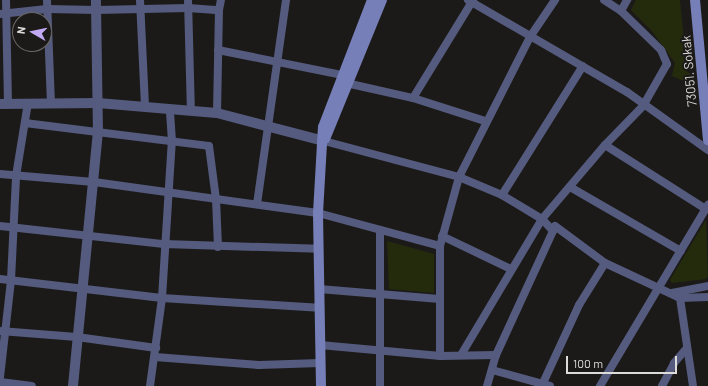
<!DOCTYPE html>
<html>
<head>
<meta charset="utf-8">
<style>
  body { margin:0 }
  #map { position:relative; width:708px; height:386px; overflow:hidden; background:#1c1a18; font-family:Barlow,sans-serif }
  div>[style] { position:absolute }
  .green>* { inset:0; background:#242b0d }
  .minor>* { height:8px; margin:-4px; padding:0 4px; transform-origin:4px; border-radius:4px; background:#555b7e }
  .tertiary>* { height:10px; margin:-5px; padding:0 5px; transform-origin:5px; border-radius:5px; background:#555b7e }
  .secondary>* { height:10px; margin:-5px; padding:0 5px; transform-origin:5px; border-radius:5px; background:#767fb7 }
  span { translate:-50% -50%; white-space:nowrap; text-align:center; line-height:1.15; -webkit-text-stroke:4px #1c1a18; paint-order:stroke }
  .street-label { font-size:13px; color:#dedcdb }
  .north { position:absolute; left:12px; top:12px; width:40px; height:40px; box-sizing:border-box; background:#1c1a18; border:1px solid #6a6866; border-radius:50%; rotate:279deg; font-size:11px; font-weight:700; line-height:16px; text-align:center; color:#dedcdb }
  .north::after { content:''; display:block; margin:auto; width:14px; height:18px; background:#c0a8f3; clip-path:polygon(50% 0,100% 100%,50% 72%,0 100%) }
  .scale { position:absolute; left:566px; top:356px; width:111px; height:18px; box-sizing:border-box; border:2px solid #dedcdb; border-top:0; padding-left:5px; font-size:12px; line-height:14px; white-space:nowrap; color:#dedcdb; -webkit-text-stroke:3px #1c1a18; paint-order:stroke }
</style>
</head>
<body>
<div id="map">
  <div class="green">
    <i style="clip-path:polygon(636px 0,680px 0,687px 72px,692px 74px,693px 85px,672px 76px,675px 63px,652px 31px,631px 10px)"></i>
    <i style="clip-path:polygon(706px 220px,708px 276px,706px 279px,672px 283px,670px 280px)"></i>
    <i style="clip-path:polygon(387px 241px,434px 254px,434px 293px,389px 289px)"></i>
  </div>
  <div class="minor">
    <i style="left:6px;top:0;width:104px;rotate:88.9deg"></i>
    <i style="left:47px;top:0;width:102px;rotate:87.8deg"></i>
    <i style="left:140px;top:0;width:107px;rotate:87.3deg"></i>
    <i style="left:188px;top:0;width:111px;rotate:88.5deg"></i>
    <i style="left:468px;top:0;width:184px;rotate:30.1deg"></i>
    <i style="left:627px;top:92px;width:100px;rotate:35.6deg"></i>
    <i style="left:621px;top:11px;width:13px;rotate:-61deg"></i>
    <i style="left:0;top:14px;width:47px;rotate:-6.1deg"></i>
    <i style="left:47px;top:9px;width:50px;rotate:1.1deg"></i>
    <i style="left:97px;top:10px;width:91px;rotate:-1.3deg"></i>
    <i style="left:188px;top:8px;width:31px;rotate:4deg"></i>
    <i style="left:219px;top:10px;width:10px;rotate:-79deg"></i>
    <i style="left:218px;top:50px;width:126px;rotate:11.4deg"></i>
    <i style="left:346px;top:83px;width:69px;rotate:12.6deg"></i>
    <i style="left:413px;top:98px;width:76px;rotate:17.7deg"></i>
    <i style="left:413px;top:98px;width:115px;rotate:-58.5deg"></i>
    <i style="left:217px;top:113px;width:103px;rotate:-88.9deg"></i>
    <i style="left:25px;top:123px;width:185px;rotate:7.1deg"></i>
    <i style="left:209px;top:146px;width:53px;rotate:82.5deg"></i>
    <i style="left:216px;top:199px;width:48px;rotate:87.6deg"></i>
    <i style="left:324px;top:141px;width:140px;rotate:14.9deg"></i>
    <i style="left:459px;top:177px;width:47px;rotate:22.7deg"></i>
    <i style="left:502px;top:195px;width:47px;rotate:31deg"></i>
    <i style="left:542px;top:219px;width:16px;rotate:47deg"></i>
    <i style="left:553px;top:231px;width:5px;rotate:-68deg"></i>
    <i style="left:555px;top:226px;width:62px;rotate:36.5deg"></i>
    <i style="left:605px;top:263px;width:83px;rotate:25deg"></i>
    <i style="left:680px;top:298px;width:28px;rotate:-2deg"></i>
    <i style="left:605px;top:145px;width:120px;rotate:32.4deg"></i>
    <i style="left:0;top:174px;width:94px;rotate:4.9deg"></i>
    <i style="left:94px;top:182px;width:226px;rotate:7.9deg"></i>
    <i style="left:318px;top:213px;width:126px;rotate:15.1deg"></i>
    <i style="left:570px;top:187px;width:128px;rotate:30deg"></i>
    <i style="left:502px;top:195px;width:152px;rotate:-57.9deg"></i>
    <i style="left:257px;top:204px;width:206px;rotate:-81.9deg"></i>
    <i style="left:0;top:226px;width:165px;rotate:6.3deg"></i>
    <i style="left:164px;top:244px;width:155px;rotate:1.8deg"></i>
    <i style="left:380px;top:230px;width:156px;rotate:90deg"></i>
    <i style="left:442px;top:236px;width:76px;rotate:25.6deg"></i>
    <i style="left:0;top:279px;width:163px;rotate:6.7deg"></i>
    <i style="left:162px;top:298px;width:157px;rotate:3.6deg"></i>
    <i style="left:319px;top:289px;width:121px;rotate:4.7deg"></i>
    <i style="left:672px;top:293px;width:37px;rotate:-11deg"></i>
    <i style="left:680px;top:298px;width:89px;rotate:81.6deg"></i>
    <i style="left:0;top:331px;width:77px;rotate:4.5deg"></i>
    <i style="left:77px;top:337px;width:80px;rotate:7.9deg"></i>
    <i style="left:320px;top:345px;width:121px;rotate:5.2deg"></i>
    <i style="left:440px;top:356px;width:56px;rotate:-1deg"></i>
    <i style="left:461px;top:355px;width:158px;rotate:-59.2deg"></i>
    <i style="left:542px;top:219px;width:97px;rotate:-49.6deg"></i>
    <i style="left:605px;top:145px;width:54px;rotate:-45.7deg"></i>
    <i style="left:643px;top:106px;width:48px;rotate:-60.3deg"></i>
    <i style="left:667px;top:64px;width:15px;rotate:-113deg"></i>
    <i style="left:661px;top:50px;width:56px;rotate:-135.7deg"></i>
    <i style="left:621px;top:11px;width:20px;rotate:-147deg"></i>
    <i style="left:440px;top:356px;width:110px;rotate:-90deg"></i>
    <i style="left:440px;top:246px;width:72px;rotate:-74.6deg"></i>
    <i style="left:459px;top:177px;width:157px;rotate:-63.1deg"></i>
    <i style="left:530px;top:37px;width:45px;rotate:-56deg"></i>
    <i style="left:155px;top:357px;width:104px;rotate:4.4deg"></i>
    <i style="left:259px;top:365px;width:61px;rotate:-1.9deg"></i>
    <i style="left:492px;top:370px;width:60px;rotate:15.4deg"></i>
    <i style="left:0;top:377px;width:98px;rotate:-83.5deg"></i>
    <i style="left:11px;top:280px;width:104px;rotate:-87.2deg"></i>
    <i style="left:16px;top:176px;width:74px;rotate:-80.7deg"></i>
    <i style="left:0;top:382px;width:32px;rotate:7deg"></i>
    <i style="left:543px;top:383px;width:86px;rotate:-65.2deg"></i>
    <i style="left:579px;top:305px;width:49px;rotate:-58.2deg"></i>
    <i style="left:150px;top:386px;width:89px;rotate:-82.2deg"></i>
    <i style="left:162px;top:298px;width:157px;rotate:-86.4deg"></i>
    <i style="left:172px;top:141px;width:32px;rotate:-94deg"></i>
    <i style="left:487px;top:386px;width:32px;rotate:-74deg"></i>
    <i style="left:496px;top:355px;width:136px;rotate:-65.3deg"></i>
    <i style="left:600px;top:386px;width:211px;rotate:-59.2deg"></i>
    <i style="left:662px;top:386px;width:26px;rotate:-62deg"></i>
    <i style="left:674px;top:363px;width:18px;rotate:-49deg"></i>
  </div>
  <div class="tertiary">
    <i style="left:0;top:104px;width:98px;rotate:-0.6deg"></i>
    <i style="left:98px;top:103px;width:119px;rotate:4.8deg"></i>
    <i style="left:217px;top:113px;width:111px;rotate:14.7deg"></i>
    <i style="left:73px;top:386px;width:254px;rotate:-84.4deg"></i>
    <i style="left:98px;top:133px;width:133px;rotate:-90.9deg"></i>
  </div>
  <div class="secondary">
    <i style="left:695px;top:0;width:141px;rotate:84.7deg"></i>
    <i style="left:325px;top:139px;width:150px;rotate:-67.7deg"></i>
    <i style="left:321px;top:386px;width:173px;rotate:-91deg"></i>
    <i style="left:318px;top:213px;width:86px;rotate:-86.7deg"></i>
    <i style="left:323px;top:127px;width:136px;rotate:-68.9deg"></i>
  </div>
  <div class="street-label">
    <span style="left:689px;top:71px;rotate:-95deg">73051. Sokak</span>
  </div>
  <div class="north">N</div>
  <div class="scale">100 m</div>
</div>
</body>
</html>
